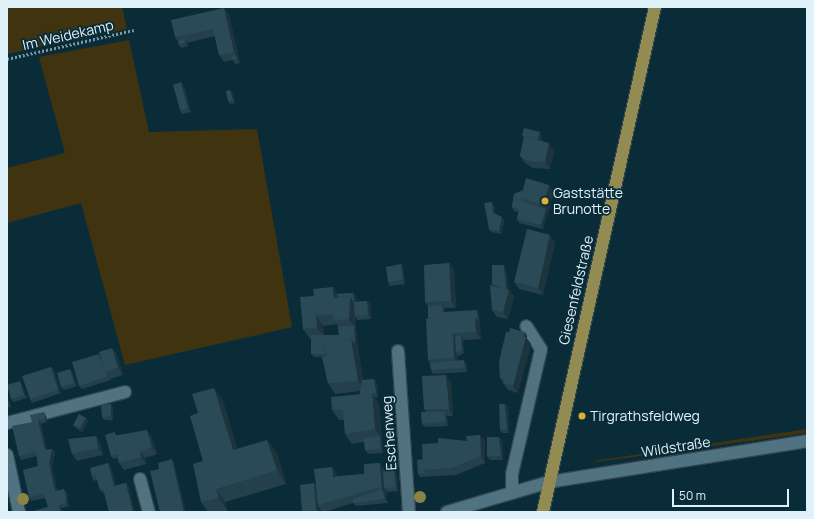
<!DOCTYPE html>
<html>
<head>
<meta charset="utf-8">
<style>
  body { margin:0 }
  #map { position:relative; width:814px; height:519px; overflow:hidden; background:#0a2c39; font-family:Manrope,sans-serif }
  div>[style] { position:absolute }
  .green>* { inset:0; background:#3f340f }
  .path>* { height:2.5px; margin-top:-1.25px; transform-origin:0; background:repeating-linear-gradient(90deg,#7c96a0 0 2px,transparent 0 4px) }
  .roads { filter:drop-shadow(1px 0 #31454d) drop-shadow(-1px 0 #31454d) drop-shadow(0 1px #31454d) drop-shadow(0 -1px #31454d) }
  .minor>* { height:12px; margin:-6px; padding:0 6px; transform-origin:6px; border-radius:6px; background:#507281 }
  .major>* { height:12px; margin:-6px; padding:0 6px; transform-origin:6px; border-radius:6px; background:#928c53 }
  .trees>* { width:12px; height:12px; margin:-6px; border-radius:50%; background:#8a8345 }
  .wall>* { inset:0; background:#24404c }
  .shaded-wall>* { inset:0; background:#1d343e }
  .building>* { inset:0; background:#2a4a58 }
  .dots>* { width:11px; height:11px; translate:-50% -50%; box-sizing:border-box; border:2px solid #0a2c39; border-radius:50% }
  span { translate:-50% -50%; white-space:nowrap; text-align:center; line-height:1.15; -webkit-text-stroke:3.5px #0a2c39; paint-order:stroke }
  .street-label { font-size:14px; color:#dff1f9 }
  .poi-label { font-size:14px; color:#dff1f9 }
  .left { translate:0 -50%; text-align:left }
  .frame { position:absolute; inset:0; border:8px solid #dff1f9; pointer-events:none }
  .scale { position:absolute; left:672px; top:489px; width:117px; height:18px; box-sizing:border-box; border:2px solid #dff1f9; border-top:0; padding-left:5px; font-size:12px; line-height:14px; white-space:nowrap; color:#dff1f9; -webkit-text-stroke:3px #0a2c39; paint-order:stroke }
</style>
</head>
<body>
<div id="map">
  <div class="green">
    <i style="clip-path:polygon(7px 7px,122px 7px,127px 29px,7px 54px)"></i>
    <i style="clip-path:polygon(129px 40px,149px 132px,257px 129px,292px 327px,125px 365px,81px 203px,7px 223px,7px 168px,65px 153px,39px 57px)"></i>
    <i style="clip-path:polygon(807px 429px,807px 433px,589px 463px,600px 460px)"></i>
  </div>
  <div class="path">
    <i style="left:7px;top:59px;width:130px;rotate:-12.9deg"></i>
  </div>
  <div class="roads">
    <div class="minor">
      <i style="left:398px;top:351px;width:161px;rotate:86.1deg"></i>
      <i style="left:7px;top:423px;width:122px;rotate:-14.7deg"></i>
      <i style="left:7px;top:455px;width:58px;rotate:78.1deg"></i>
      <i style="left:140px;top:479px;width:34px;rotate:75deg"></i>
      <i style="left:512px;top:493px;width:19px;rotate:-90deg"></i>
      <i style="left:512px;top:474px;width:128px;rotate:-76.9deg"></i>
      <i style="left:541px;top:349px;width:27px;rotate:-123deg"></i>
      <i style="left:447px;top:512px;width:106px;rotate:-16.4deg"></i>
      <i style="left:549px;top:482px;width:261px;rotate:-9deg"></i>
    </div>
    <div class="major">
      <i style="left:543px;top:512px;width:517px;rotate:-77.5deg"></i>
    </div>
  </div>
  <div class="trees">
    <i style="left:420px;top:497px"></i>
    <i style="left:23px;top:499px"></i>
  </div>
  <div class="wall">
    <i style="clip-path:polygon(224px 8px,229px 15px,240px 63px,235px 64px,233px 60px,224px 62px,219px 55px,215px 36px,187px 43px,188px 46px,181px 48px,178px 44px,178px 41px,175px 37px)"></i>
    <i style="clip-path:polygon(184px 86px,191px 112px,182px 114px,180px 110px)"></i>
    <i style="clip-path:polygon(233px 93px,235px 103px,230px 104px,228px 101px)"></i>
    <i style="clip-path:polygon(522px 135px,542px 136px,541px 140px,554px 150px,550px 169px,533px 168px,525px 163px,520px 156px,524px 138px)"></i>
    <i style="clip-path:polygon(549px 185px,554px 192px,543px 229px,519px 223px,517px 219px,519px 212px,514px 211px,512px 207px,514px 194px)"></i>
    <i style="clip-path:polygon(494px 205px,495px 214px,504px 220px,502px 234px,491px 232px,489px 229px)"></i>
    <i style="clip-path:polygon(555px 242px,543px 295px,519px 289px,514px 282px)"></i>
    <i style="clip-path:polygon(449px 263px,454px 270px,456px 308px,445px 308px,445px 312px,479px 314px,481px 339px,463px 340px,464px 353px,458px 356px,458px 361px,467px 364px,467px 372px,433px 374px,431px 370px,430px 363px,428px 360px,428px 306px,425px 302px)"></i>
    <i style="clip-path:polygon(401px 264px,403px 267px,405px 284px,390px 286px,388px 282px)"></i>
    <i style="clip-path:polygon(506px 269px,509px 290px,514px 297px,508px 319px,497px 317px,492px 310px)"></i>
    <i style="clip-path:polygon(evenodd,353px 293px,356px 296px,356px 302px,367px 301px,370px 304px,371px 319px,358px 320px,356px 318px,356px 329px,358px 348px,363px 380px,374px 379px,377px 383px,378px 397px,374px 397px,379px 404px,383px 453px,368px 454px,365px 450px,364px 442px,352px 444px,345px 434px,344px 420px,339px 420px,332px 410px,360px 394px,360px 391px,335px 394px,328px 383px,322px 357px,314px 357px,311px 354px,311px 339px,310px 339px,303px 329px,337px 294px,353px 293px,337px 324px,338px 327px,339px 335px,324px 335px,323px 326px,337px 324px)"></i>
    <i style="clip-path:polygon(525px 332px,527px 336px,527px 339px,531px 344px,518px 393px,508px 390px,503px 383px,503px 382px,500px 378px,509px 333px)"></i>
    <i style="clip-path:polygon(112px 348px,117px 355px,123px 375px,110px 379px,111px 380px,82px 389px,79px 386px)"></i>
    <i style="clip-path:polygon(51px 367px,54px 370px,61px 393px,32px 403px,30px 399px)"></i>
    <i style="clip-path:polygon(70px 369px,73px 373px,77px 386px,64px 390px,61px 387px)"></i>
    <i style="clip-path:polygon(20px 381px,22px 385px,27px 398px,13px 402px,11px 399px)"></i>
    <i style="clip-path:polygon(451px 382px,453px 416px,447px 416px,448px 426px,425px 427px,422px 424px,426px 412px,424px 409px)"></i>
    <i style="clip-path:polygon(214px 388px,223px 401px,237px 449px,277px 453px,286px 484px,225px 502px,228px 512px,208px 512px,201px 502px,203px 461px,198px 413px)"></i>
    <i style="clip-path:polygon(7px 394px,11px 407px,7px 408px)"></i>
    <i style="clip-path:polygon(111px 404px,113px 408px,113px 420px,104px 420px,102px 417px)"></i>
    <i style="clip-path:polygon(508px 407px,509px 433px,502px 433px,500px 430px)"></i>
    <i style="clip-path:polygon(46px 416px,47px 422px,41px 424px,47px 450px,52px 449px,55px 452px,52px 467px,57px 490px,67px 492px,69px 506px,62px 508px,48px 507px,45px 498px,31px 501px,29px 497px,38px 466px,37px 456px,21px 460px,19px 456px,32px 422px)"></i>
    <i style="clip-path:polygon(88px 421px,82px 432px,76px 428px,73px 425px)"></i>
    <i style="clip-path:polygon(117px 435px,152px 437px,157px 454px,145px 458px,146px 464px,124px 470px,119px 463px,118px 458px,113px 459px,111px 456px)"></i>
    <i style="clip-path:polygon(480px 435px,485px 442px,485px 463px,456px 475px,420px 477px,418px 474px,423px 459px,467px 441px)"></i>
    <i style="clip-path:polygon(96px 436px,100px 443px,103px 455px,77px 461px,72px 454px)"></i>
    <i style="clip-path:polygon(502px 440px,503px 460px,490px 460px,487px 456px)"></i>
    <i style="clip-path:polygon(108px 463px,111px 467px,116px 486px,126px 483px,129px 487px,103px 493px,100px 490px,97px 480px,94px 481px,92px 477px)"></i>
    <i style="clip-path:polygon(332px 467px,337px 474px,337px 476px,364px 474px,385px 470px,397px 473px,398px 491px,387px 492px,387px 497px,384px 494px,388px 503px,356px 506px,353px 503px,324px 512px,322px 512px,318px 506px,319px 512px,303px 512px,302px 511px,316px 486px)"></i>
  </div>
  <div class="shaded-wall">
    <i style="clip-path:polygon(224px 8px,229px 15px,240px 63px,237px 59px,236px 55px,234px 52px)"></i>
    <i style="clip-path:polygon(185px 39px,187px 43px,188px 46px,185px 43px)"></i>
    <i style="clip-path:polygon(181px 82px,184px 86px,191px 112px,188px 109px)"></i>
    <i style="clip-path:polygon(230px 90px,233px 93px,235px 103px,233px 100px)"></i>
    <i style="clip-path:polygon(540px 132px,542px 136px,540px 143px,538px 139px)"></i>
    <i style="clip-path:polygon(549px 143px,554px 150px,550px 169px,545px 162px)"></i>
    <i style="clip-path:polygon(549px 185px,554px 192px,543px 229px,541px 225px,546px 209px,543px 205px)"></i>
    <i style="clip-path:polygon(492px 202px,494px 205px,496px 217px,493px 213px)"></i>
    <i style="clip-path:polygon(502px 217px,504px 220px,502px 234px,499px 231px)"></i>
    <i style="clip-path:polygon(550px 235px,555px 242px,543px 295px,538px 288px)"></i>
    <i style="clip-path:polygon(449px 263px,454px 270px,456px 308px,451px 301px)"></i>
    <i style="clip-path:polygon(401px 264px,403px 267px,405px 284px,403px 280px)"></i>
    <i style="clip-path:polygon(504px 265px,506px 269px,509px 290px,514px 297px,508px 319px,503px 312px,507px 293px)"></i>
    <i style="clip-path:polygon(333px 287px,340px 298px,334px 298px)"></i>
    <i style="clip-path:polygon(353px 293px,356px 296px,357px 305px,354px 302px)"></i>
    <i style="clip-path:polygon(350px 296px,357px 307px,355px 316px,356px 318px,356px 329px,349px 319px)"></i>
    <i style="clip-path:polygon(367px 301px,370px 304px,371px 319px,368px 315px)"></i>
    <i style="clip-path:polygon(442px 305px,445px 308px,445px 315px,443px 312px)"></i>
    <i style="clip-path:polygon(477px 310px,479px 314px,480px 324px,478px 320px)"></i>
    <i style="clip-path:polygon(316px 315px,323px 326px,325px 338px,317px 328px)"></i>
    <i style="clip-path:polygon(475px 317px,480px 324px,481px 339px,476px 332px)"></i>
    <i style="clip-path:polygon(354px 325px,356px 329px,358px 348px,365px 391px,358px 381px,351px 339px)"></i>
    <i style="clip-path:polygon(525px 332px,527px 336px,527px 339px,531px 344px,518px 393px,513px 386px)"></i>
    <i style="clip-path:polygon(453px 333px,458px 340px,456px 352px,458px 356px,459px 365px,454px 358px)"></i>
    <i style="clip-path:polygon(461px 336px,463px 340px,464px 353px,462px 350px)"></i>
    <i style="clip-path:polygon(112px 348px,117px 355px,123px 375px,118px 368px)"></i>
    <i style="clip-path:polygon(464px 360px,467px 364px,467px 372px,465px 368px)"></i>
    <i style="clip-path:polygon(51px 367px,54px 370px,61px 393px,58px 390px)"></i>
    <i style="clip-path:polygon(70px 369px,73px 373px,77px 386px,74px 383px)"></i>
    <i style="clip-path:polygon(446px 375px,451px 382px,453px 416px,449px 409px)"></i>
    <i style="clip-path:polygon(374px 379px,377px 383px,378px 397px,376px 393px)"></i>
    <i style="clip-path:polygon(20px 381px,22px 385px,27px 398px,24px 395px)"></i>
    <i style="clip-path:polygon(214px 388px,223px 401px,242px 463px,233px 450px)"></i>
    <i style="clip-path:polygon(372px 393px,379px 404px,383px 453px,381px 449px,380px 436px,375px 429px)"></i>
    <i style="clip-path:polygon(7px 394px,11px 407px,9px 403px,7px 398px)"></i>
    <i style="clip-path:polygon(111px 404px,113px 408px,113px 420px,111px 416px)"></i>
    <i style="clip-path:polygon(505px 404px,508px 407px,509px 433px,507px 429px)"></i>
    <i style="clip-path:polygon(44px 412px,46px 416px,47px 422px,45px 419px)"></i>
    <i style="clip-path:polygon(445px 412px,447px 416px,448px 426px,446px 422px)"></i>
    <i style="clip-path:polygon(86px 418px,88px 421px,82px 432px,80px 428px)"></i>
    <i style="clip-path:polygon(38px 420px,41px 424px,48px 454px,45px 450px)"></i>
    <i style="clip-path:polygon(147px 430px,152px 437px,157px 454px,152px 447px)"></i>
    <i style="clip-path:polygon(480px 435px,485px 442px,485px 463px,481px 456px)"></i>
    <i style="clip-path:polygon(96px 436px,100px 443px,103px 455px,98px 448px)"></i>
    <i style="clip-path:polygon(499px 437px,502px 440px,503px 460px,501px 456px)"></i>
    <i style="clip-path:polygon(267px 440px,277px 453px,286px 484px,277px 470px)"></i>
    <i style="clip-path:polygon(52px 449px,55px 452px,52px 467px,58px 494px,55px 491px,49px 464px)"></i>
    <i style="clip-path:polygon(140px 451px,145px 458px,146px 464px,141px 457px)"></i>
    <i style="clip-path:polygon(172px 459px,174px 463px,186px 512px,184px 512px)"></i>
    <i style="clip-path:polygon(108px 463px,111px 467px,117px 490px,114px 486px)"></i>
    <i style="clip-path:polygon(380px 463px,385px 470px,384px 488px,387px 492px,387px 497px,382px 490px)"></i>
    <i style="clip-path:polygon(332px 467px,337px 474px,338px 484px,333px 477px)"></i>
    <i style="clip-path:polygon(394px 470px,397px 473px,398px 491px,396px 487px)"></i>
    <i style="clip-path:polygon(126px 483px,129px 487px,135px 512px,133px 512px)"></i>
    <i style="clip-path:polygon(314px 483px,317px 487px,318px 505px,318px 506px,319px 512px,318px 512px,316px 510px)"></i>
    <i style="clip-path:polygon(64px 489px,67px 492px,69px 506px,66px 503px)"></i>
    <i style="clip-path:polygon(216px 489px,225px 502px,228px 512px,219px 498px)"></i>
    <i style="clip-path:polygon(382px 490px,384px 494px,388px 503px,385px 499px)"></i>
    <i style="clip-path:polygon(59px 505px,62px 508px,62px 512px,61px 512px)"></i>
  </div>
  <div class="building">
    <i style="clip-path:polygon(224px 8px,234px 52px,219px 55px,213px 29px,175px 37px,171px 20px)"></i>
    <i style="clip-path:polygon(185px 39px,185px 43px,178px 44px,178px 41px)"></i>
    <i style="clip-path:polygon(236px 55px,237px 59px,233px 60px,232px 56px)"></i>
    <i style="clip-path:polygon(181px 82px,188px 109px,180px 110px,173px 85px)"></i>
    <i style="clip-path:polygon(230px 90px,233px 100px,228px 101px,226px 91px)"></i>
    <i style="clip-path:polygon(524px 128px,540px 132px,538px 139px,522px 135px)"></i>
    <i style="clip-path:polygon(524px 136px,549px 143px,545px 162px,528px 161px,520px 156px)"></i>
    <i style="clip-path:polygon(526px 178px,549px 185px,543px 205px,521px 198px)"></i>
    <i style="clip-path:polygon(523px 190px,521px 198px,524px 202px,546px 209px,541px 225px,517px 219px,519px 209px,512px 207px,514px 194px)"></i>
    <i style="clip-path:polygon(492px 202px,493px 213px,502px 217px,499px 231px,489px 229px,484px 203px)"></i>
    <i style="clip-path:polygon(527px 229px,550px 235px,538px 288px,514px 282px)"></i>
    <i style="clip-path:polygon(449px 263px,451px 301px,425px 302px,424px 265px)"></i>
    <i style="clip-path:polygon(401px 264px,403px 280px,388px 282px,386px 267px)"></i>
    <i style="clip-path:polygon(492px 265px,504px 265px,506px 289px,492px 285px)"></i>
    <i style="clip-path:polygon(490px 285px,509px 290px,503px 312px,492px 310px)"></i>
    <i style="clip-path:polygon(333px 287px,334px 298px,350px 296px,349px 319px,334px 320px,333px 314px,316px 315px,317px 328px,303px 329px,300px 297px,314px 296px,313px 289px)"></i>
    <i style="clip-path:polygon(353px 293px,354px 302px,367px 301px,368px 315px,355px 316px,354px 303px,350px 296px,338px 297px,337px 294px)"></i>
    <i style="clip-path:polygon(442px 305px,443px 312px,477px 310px,478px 320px,475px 317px,428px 319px,428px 306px)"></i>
    <i style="clip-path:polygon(475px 317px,476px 332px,453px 333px,454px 358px,428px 360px,426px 319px)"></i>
    <i style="clip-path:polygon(354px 325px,355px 344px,351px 339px,324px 341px,325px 354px,311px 354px,311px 335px,339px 335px,338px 327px)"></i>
    <i style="clip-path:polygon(510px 328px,525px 332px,524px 337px,509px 333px)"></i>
    <i style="clip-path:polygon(506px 332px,526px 337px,513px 386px,503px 383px,504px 379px,500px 378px,499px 362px)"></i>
    <i style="clip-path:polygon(455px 336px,461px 336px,462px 350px,456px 352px)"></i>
    <i style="clip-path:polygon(351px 339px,358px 381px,328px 383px,322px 357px,326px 357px,324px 341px)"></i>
    <i style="clip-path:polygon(112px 348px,118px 368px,105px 372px,99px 352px)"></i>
    <i style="clip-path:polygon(99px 354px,105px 372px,108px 376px,79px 386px,72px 362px)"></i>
    <i style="clip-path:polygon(464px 360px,465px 368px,431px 370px,430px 363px)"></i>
    <i style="clip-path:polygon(51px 367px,58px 390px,30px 399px,22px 376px)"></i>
    <i style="clip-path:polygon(70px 369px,74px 383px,61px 387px,57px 373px)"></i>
    <i style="clip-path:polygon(446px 375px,449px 409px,424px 409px,422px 376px)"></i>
    <i style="clip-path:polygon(374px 379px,376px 393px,360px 394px,362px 380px)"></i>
    <i style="clip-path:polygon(20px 381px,24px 395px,11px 399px,7px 385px)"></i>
    <i style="clip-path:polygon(214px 388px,233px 450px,267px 440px,277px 470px,216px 489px,219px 498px,201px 502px,193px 464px,203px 461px,190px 416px,198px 413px,192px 394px)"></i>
    <i style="clip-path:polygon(372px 393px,375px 429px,345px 434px,343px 409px,332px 410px,331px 397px)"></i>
    <i style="clip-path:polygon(111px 404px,111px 416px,102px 417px,101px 405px)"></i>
    <i style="clip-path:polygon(499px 404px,505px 404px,507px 429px,500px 430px)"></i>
    <i style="clip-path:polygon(44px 412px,45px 419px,38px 420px,45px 450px,52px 449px,49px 464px,55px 491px,64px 489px,66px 496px,66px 503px,59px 505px,61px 512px,33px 512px,33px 511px,48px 507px,44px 494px,29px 497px,23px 470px,38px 466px,36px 452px,19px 456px,12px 426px,32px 422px,30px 415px)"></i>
    <i style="clip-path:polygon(421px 412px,445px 412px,446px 422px,422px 424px)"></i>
    <i style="clip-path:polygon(79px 414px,86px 418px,80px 428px,73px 425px)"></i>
    <i style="clip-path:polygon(147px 430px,152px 447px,140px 451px,141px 457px,119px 463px,113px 436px)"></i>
    <i style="clip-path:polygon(115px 432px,116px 436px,113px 436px,117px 454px,111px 456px,105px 435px)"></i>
    <i style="clip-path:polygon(480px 435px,481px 456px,451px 468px,423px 470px,422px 444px,438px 443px,438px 438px,467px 441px,466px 436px)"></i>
    <i style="clip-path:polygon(96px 436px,98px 448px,72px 454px,68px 439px)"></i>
    <i style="clip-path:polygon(380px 436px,381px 449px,365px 450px,364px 439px)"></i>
    <i style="clip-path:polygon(487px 437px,499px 437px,501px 456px,487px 456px)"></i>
    <i style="clip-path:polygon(172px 459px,184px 512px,170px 512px,170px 511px,165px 512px,160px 512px,150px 471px,159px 469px,158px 463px)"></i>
    <i style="clip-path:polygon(423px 459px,423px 470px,426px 473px,418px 474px,417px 460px)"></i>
    <i style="clip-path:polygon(108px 463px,114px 486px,126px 483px,133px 512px,109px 512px,103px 489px,100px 490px,96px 476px,92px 477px,90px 468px)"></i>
    <i style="clip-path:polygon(380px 463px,382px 490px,380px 487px,318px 505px,314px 469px,332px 467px,333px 477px,364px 474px,364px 464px)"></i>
    <i style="clip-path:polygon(394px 470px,396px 487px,384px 488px,383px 471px)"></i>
    <i style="clip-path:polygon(314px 483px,316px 510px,302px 511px,300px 485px)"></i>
    <i style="clip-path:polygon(382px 490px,385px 499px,353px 503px,353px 499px)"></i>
  </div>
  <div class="dots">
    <i style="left:545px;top:201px;background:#dab333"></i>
    <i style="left:582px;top:416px;background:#dab333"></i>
  </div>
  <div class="street-label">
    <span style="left:68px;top:35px;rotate:-13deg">Im Weidekamp</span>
    <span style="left:576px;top:290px;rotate:-77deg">Giesenfeldstraße</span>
    <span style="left:389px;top:433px;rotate:-94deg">Eschenweg</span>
    <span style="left:676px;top:447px;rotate:-9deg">Wildstraße</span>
  </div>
  <div class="poi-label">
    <span class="left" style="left:553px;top:201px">Gaststätte<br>Brunotte</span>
    <span class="left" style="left:590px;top:416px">Tirgrathsfeldweg</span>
  </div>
  <div class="frame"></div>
  <div class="scale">50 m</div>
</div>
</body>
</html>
